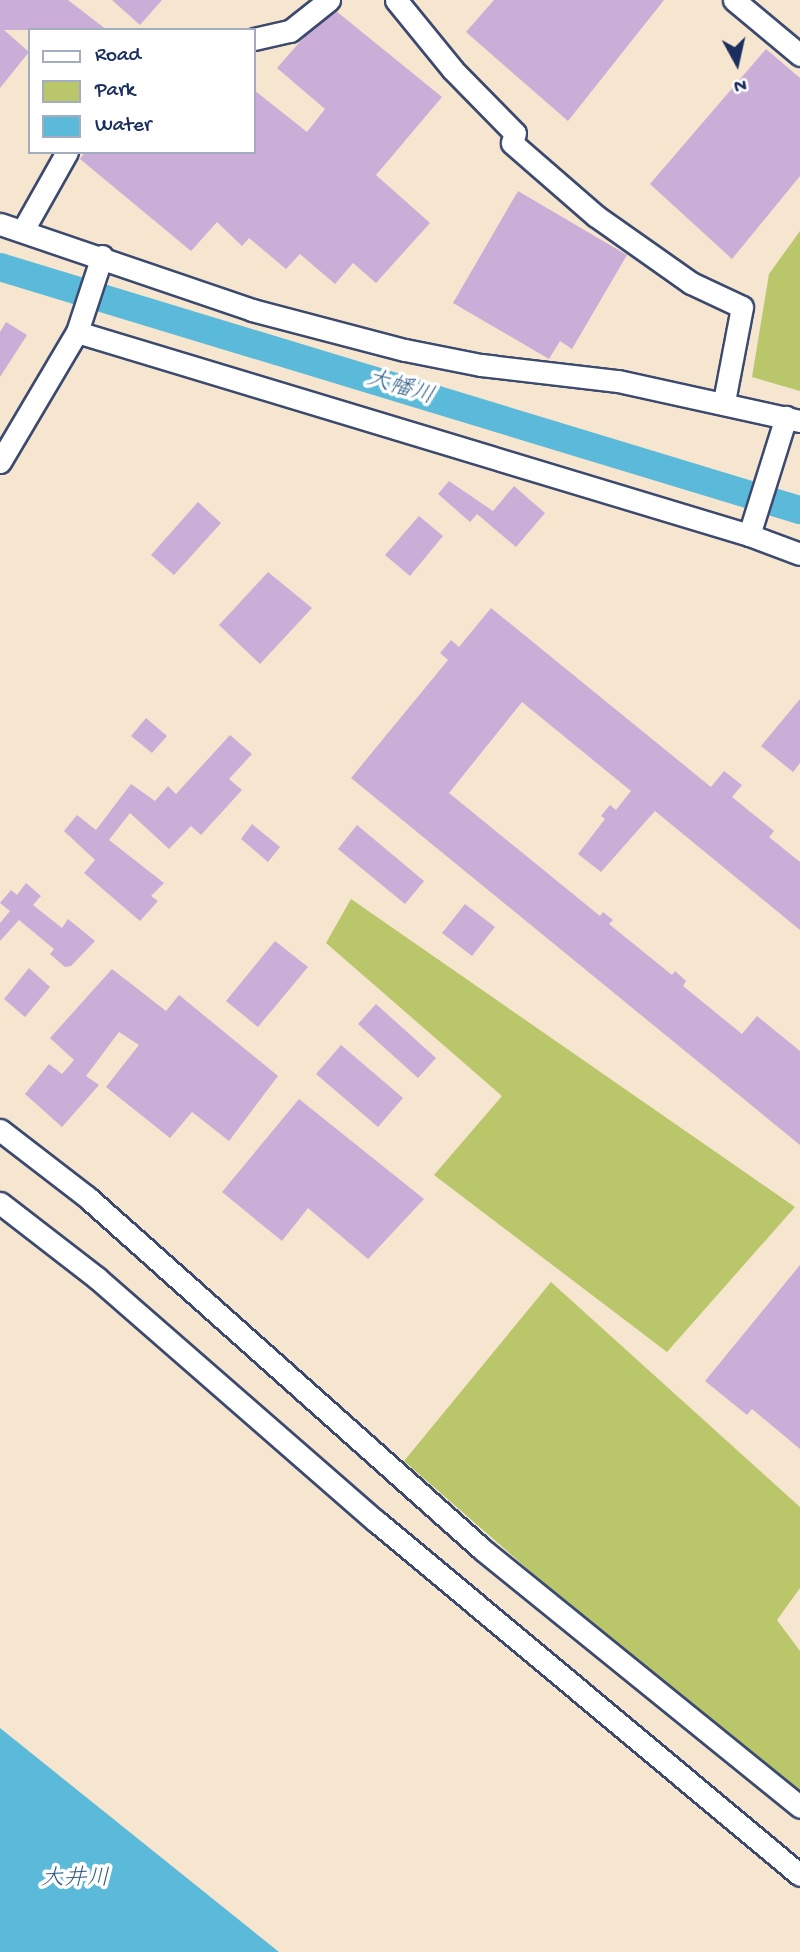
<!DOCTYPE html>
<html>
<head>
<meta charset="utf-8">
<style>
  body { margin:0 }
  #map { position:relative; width:800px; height:1952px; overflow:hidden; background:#f6e5cf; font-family:"Gochi Hand","Klee One",sans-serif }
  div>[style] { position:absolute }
  .green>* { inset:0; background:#b9c76a }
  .water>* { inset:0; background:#5bb9da }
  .river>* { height:28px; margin:-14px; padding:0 14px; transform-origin:14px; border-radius:14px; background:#5bb9da }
  .building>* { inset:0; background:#cbaed8 }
  .roads { filter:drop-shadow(2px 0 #3c4a6f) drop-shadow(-2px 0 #3c4a6f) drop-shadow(0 2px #3c4a6f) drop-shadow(0 -2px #3c4a6f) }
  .minor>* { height:21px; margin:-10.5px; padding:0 10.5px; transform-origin:10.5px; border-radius:10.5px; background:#fff }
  span { translate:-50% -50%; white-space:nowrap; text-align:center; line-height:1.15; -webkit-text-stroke:7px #fff; paint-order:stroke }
  .water-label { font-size:23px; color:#315f89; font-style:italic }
  .legend { position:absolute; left:28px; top:28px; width:228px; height:126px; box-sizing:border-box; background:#fff; border:2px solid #a4acbf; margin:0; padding:9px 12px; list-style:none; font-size:21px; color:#1b2f5e }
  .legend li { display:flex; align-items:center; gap:14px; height:35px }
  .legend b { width:35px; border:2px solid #a4acbf }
  .north { position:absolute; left:702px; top:28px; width:70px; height:70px; -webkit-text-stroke:5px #fff; paint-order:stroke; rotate:172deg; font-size:19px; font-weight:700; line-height:28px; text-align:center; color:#1b2f5e }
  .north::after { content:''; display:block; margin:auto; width:24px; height:32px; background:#1b2f5e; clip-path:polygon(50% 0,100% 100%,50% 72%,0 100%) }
</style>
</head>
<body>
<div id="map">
  <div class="green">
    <i style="clip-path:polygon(800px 231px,800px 391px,752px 377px,769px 274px)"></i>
    <i style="clip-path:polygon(351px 899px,795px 1207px,667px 1352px,434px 1175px,502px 1096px,326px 943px)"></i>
    <i style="clip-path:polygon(551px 1282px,800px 1507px,800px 1588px,777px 1620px,800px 1651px,800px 1807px,404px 1461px)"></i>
  </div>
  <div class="water">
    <i style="clip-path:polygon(0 1728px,279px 1952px,0 1952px)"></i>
  </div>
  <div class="river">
    <i style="left:0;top:267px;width:836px;rotate:16.9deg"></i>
  </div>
  <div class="building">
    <i style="clip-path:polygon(0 0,68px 0,107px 30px,4px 30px,29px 52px,0 88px)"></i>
    <i style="clip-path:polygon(112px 0,162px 0,140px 25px)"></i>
    <i style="clip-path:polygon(494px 0,664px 0,568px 121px,466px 32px)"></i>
    <i style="clip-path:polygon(336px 11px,442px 97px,376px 175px,430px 223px,376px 283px,353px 263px,335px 284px,300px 254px,286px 269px,249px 238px,242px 246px,217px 222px,191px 251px,80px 159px,85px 152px,254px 152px,254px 90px,307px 132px,325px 109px,277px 68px,306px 35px)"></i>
    <i style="clip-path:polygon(766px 49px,800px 78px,800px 176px,732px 259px,650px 184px)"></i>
    <i style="clip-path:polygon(518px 191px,627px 255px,572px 349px,560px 341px,549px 359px,453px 303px)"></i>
    <i style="clip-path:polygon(6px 322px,27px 335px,0 377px,0 332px)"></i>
    <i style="clip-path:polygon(449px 481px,493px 511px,514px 486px,545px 513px,516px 547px,477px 514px,470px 522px,438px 494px)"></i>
    <i style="clip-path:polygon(198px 502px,221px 523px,174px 575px,151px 555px)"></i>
    <i style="clip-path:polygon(419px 516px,443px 536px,410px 576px,385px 555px)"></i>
    <i style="clip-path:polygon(268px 572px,312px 608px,260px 664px,219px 625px)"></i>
    <i style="clip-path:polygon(491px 608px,711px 787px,724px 771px,742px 785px,732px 797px,774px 831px,769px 837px,800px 862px,800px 930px,655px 811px,601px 872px,578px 854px,605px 819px,601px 816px,610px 805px,616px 810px,631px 791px,522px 702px,449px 793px,600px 916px,603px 912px,613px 920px,609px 924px,672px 975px,675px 971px,686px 981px,683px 986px,742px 1034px,757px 1016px,800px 1051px,800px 1145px,351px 778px,448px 660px,440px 653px,451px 640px,459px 647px)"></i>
    <i style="clip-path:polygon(800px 699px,800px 763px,793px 772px,761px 746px)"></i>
    <i style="clip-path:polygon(146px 718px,167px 736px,152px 753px,131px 736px)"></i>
    <i style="clip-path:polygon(230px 735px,252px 754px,229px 779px,242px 790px,201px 835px,191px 826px,169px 849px,130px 813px,109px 840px,164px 883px,151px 896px,158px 901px,140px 921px,84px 873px,95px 860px,64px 831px,77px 815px,96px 830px,131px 784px,155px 801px,168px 786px,176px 794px)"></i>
    <i style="clip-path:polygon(252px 824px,280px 847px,268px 862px,241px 839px)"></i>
    <i style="clip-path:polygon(357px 825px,424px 881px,405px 904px,338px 849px)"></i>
    <i style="clip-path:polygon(26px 883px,41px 896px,33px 905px,62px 928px,68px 919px,95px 941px,71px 966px,65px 967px,50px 954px,54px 949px,19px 920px,0 941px,0 923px,10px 911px,0 903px,11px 890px,17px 895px)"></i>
    <i style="clip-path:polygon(465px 904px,495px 927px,472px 956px,442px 933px)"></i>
    <i style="clip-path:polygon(275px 941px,308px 967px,258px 1027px,226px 1001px)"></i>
    <i style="clip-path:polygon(29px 968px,50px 987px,25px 1017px,4px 999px)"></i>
    <i style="clip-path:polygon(112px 969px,166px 1011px,179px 995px,278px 1076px,229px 1141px,192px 1112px,170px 1138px,106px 1087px,139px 1045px,119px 1032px,86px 1076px,99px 1085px,62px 1127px,25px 1094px,49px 1064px,62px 1074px,74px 1060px,50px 1038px)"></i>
    <i style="clip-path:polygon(376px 1004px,436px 1058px,418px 1078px,358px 1024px)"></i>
    <i style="clip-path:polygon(341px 1045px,403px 1098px,378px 1127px,316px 1074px)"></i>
    <i style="clip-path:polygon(299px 1099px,424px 1199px,368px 1259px,308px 1208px,282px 1241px,222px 1192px)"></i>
    <i style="clip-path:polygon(800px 1265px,800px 1449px,752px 1409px,747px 1415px,705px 1381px)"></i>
  </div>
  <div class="roads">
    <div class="minor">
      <i style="left:396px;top:0;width:90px;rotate:50.8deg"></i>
      <i style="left:453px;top:70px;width:88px;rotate:45.5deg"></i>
      <i style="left:515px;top:133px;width:10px;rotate:107deg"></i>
      <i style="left:512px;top:143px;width:111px;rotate:41deg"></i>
      <i style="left:596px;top:216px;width:116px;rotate:35.2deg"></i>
      <i style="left:691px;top:283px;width:56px;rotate:25.2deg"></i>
      <i style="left:742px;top:307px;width:96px;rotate:100.8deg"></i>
      <i style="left:734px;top:0;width:86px;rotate:39.8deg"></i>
      <i style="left:254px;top:39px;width:37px;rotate:-13deg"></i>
      <i style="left:290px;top:31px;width:50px;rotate:-38.5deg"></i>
      <i style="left:0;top:224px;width:266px;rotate:18.8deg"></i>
      <i style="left:252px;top:310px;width:158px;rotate:14.7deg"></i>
      <i style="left:405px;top:350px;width:77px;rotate:11.2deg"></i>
      <i style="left:481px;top:365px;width:138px;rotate:6.7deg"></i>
      <i style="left:618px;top:381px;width:186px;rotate:12.4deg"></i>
      <i style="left:23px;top:230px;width:90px;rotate:-60.6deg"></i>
      <i style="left:77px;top:332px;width:702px;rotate:16.81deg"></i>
      <i style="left:749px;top:535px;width:54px;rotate:20.4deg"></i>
      <i style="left:0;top:462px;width:151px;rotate:-59.4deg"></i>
      <i style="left:77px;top:332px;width:80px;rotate:-71.8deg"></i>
      <i style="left:749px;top:535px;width:124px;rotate:-72.6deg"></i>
      <i style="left:0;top:1130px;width:110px;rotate:37.6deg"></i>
      <i style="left:87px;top:1197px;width:530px;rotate:41.71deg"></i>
      <i style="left:483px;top:1550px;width:408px;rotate:39deg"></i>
      <i style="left:0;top:1203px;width:123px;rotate:37.7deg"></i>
      <i style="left:97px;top:1278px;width:370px;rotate:41.1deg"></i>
      <i style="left:376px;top:1521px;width:552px;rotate:39.86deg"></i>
    </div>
  </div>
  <div class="water-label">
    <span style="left:400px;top:389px;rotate:17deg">大幡川</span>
    <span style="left:75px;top:1880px">大井川</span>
  </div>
  <ul class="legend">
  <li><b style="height:9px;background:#fff"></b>Road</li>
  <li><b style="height:19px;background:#b9c76a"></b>Park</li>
  <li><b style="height:19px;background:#5bb9da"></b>Water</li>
  </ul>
  <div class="north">N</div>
</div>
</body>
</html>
